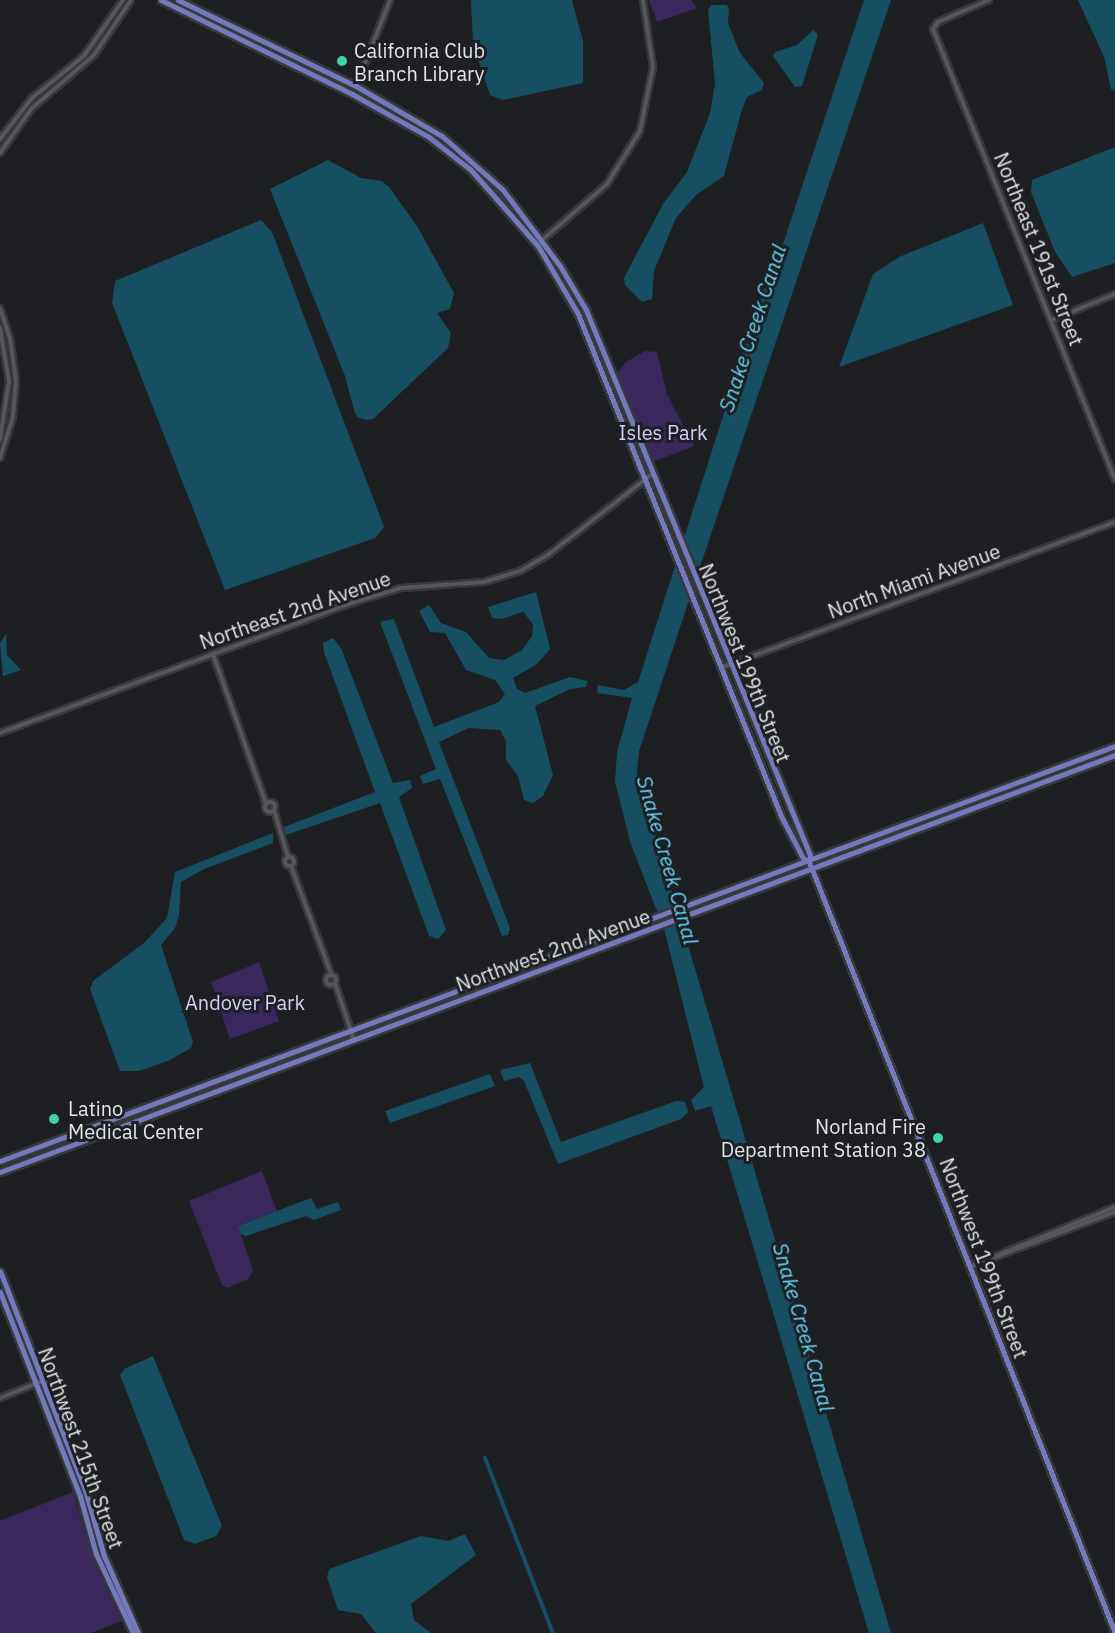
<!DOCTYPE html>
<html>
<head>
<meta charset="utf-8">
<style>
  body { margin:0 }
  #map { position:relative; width:1115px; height:1633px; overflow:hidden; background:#1d1f22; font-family:"IBM Plex Sans",sans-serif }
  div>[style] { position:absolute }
  .green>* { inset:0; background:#3a285c }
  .water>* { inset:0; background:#164f61 }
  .canal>* { height:4px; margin:-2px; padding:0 2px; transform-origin:2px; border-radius:2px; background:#164f61 }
  .roads { filter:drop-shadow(2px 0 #37393b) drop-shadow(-2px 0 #37393b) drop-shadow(0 2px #37393b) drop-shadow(0 -2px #37393b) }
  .minor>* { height:4px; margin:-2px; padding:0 2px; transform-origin:2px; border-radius:2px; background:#55575b }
  .minor>.ring { margin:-2px; padding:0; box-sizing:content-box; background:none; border:4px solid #55575b; border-radius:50% }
  .major>* { height:5px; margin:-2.5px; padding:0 2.5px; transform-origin:2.5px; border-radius:2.5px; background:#7479bd }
  .dots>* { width:16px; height:16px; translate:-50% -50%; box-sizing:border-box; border:3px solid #1d1f22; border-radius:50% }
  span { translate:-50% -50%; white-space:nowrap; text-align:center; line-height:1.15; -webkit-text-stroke:6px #1d1f22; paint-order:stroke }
  .poi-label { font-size:20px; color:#e3e4e7 }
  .left { translate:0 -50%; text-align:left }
  .right { translate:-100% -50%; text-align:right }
  .street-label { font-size:20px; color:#e3e4e7 }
  .park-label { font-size:20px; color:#d8cef5 }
  .water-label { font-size:21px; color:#66d0f3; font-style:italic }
</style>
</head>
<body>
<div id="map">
  <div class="green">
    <i style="clip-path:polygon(649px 0,691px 0,697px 8px,657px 22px)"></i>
    <i style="clip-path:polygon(645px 351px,657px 352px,667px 394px,694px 446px,653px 462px,617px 373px,626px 362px)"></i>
    <i style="clip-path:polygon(259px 962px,279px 1021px,230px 1039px,211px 982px)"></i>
    <i style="clip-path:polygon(262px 1171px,277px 1211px,238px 1226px,253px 1270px,248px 1279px,227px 1288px,222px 1285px,189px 1201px)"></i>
    <i style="clip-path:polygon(73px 1492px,94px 1562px,122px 1621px,91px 1633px,0 1633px,0 1521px)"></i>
  </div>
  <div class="water">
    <i style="clip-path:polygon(471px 0,572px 0,583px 41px,583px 83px,503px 100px,490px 95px,473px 44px)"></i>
    <i style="clip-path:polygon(864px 0,891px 0,700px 567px,639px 751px,637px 772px,891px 1633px,869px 1633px,711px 1106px,695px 1111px,691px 1100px,704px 1087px,664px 929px,630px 842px,615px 782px,617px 752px,632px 698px,597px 693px,598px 685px,624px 690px,638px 682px,769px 272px,782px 247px)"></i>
    <i style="clip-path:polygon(1078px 0,1115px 0,1115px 91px,1111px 89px,1104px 57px)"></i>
    <i style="clip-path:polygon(711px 5px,727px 5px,729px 10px,728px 23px,740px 53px,764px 83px,762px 90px,747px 97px,742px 109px,724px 176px,696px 195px,676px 218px,654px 271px,652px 299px,642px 302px,625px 285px,624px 278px,663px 204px,687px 172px,710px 113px,715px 83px,708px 10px)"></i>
    <i style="clip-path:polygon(813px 30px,818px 34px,816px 41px,802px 86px,795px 87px,773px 56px,775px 52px,797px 45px)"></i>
    <i style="clip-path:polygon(1115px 147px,1115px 263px,1072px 277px,1055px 252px,1031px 192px,1032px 180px)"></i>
    <i style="clip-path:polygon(328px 160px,361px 178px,382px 181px,389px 187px,417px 226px,454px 293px,450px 309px,437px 313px,451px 333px,448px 348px,373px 419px,366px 420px,357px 417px,354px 410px,345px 376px,270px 189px)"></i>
    <i style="clip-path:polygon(261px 220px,272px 232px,384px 527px,375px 538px,225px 590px,112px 303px,115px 281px)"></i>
    <i style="clip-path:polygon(983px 223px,1013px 305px,839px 367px,873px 274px,899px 257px)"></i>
    <i style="clip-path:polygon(536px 592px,550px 649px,537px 664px,513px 678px,517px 689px,525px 693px,570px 677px,588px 681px,586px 687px,570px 689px,535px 706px,553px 775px,543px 796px,533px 803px,524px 800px,518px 776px,506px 760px,506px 741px,500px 730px,469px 728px,439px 742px,510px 928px,508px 935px,502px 936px,440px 779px,423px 784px,420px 776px,436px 769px,380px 622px,394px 619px,434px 727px,499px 702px,505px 694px,495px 680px,466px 670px,445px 633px,430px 632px,419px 611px,429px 605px,441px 623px,466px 632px,489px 658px,504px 660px,522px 650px,532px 636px,533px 624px,523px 612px,502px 619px,492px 618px,488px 607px)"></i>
    <i style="clip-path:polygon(6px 634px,7px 655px,21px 670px,3px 676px,0 643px)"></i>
    <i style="clip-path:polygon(333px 638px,341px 648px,393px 783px,410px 780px,412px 788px,399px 797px,446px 930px,438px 939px,429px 936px,380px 803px,286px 835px,284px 827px,375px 792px,324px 652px,323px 643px)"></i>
    <i style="clip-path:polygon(273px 833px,273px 843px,204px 869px,181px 882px,179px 915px,175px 928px,161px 945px,193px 1042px,191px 1048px,168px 1061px,139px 1071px,120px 1071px,90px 989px,93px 981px,144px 943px,167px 918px,175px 872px)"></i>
    <i style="clip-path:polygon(530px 1063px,561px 1142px,676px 1101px,685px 1102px,688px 1112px,681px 1119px,558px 1164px,524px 1081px,519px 1077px,504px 1081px,500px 1070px)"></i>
    <i style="clip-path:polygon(490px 1074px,495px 1086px,390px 1123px,385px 1111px)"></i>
    <i style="clip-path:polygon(311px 1198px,317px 1209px,338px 1202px,341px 1210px,314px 1220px,306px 1216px,246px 1236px,241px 1234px,238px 1226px)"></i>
    <i style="clip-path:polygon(153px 1356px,222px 1526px,216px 1536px,195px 1544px,184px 1540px,120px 1375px,124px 1369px)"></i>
    <i style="clip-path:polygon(465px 1534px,476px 1555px,411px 1604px,414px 1620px,431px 1633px,376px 1633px,361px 1614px,338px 1610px,327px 1577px,329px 1569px,421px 1536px,448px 1541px)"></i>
  </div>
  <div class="canal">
    <i style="left:485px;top:1458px;width:188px;rotate:68.8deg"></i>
  </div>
  <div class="roads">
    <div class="minor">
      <i style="left:989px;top:0;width:56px;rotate:156.7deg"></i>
      <i style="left:938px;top:22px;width:9px;rotate:126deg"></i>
      <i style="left:933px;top:29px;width:486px;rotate:68deg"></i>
      <i style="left:356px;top:86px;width:92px;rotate:-68.4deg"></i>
      <i style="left:0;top:139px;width:52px;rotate:-52deg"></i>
      <i style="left:32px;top:98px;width:67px;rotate:-38.9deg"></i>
      <i style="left:84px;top:56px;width:68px;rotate:-55.1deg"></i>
      <i style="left:0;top:153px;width:54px;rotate:-54.8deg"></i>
      <i style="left:31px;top:109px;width:83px;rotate:-40.6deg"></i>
      <i style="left:94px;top:55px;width:66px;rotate:-56.1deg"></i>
      <i style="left:541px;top:241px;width:87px;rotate:-40.8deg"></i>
      <i style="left:607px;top:184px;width:62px;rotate:-58.1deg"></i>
      <i style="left:640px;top:131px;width:65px;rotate:-78.5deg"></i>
      <i style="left:653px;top:67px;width:68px;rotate:-98.5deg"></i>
      <i style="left:0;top:308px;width:32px;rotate:72deg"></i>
      <i style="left:10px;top:338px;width:43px;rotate:82.1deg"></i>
      <i style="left:16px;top:381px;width:36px;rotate:95deg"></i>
      <i style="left:13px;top:417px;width:43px;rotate:107.6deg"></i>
      <i style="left:1052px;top:320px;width:68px;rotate:-22.4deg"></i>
      <i style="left:0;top:328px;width:54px;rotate:80.4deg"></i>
      <i style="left:9px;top:381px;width:59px;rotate:98.8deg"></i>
      <i style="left:213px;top:654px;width:159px;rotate:70.5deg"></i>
      <i style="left:723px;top:667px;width:418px;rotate:-20.3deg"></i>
      <i style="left:0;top:733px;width:371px;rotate:-20.3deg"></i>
      <i style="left:348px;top:604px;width:55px;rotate:-16.8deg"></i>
      <i style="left:401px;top:588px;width:83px;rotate:-4.1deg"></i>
      <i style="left:484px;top:582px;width:38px;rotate:-17deg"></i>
      <i style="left:520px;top:571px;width:34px;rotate:-30deg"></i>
      <i style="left:549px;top:554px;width:130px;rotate:-37.8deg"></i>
      <i class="ring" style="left:265px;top:802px;width:6px;height:6px"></i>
      <i style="left:274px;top:810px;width:49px;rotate:73.4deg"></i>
      <i class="ring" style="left:284.5px;top:856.5px;width:5px;height:5px"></i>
      <i style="left:291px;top:866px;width:117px;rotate:69.6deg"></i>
      <i class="ring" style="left:326px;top:975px;width:6px;height:6px"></i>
      <i style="left:335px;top:983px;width:60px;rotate:71.6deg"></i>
      <i style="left:971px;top:1266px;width:156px;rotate:-22.3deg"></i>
      <i style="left:972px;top:1266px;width:153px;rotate:-20.7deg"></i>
      <i style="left:0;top:1398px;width:45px;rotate:-22deg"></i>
    </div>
    <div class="major">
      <i style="left:161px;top:0;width:213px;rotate:26.2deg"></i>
      <i style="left:352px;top:94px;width:88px;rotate:29.2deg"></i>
      <i style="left:429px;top:137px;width:53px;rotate:38.2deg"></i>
      <i style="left:471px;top:170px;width:101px;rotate:48.6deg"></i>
      <i style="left:538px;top:246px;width:79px;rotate:59.5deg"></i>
      <i style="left:578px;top:314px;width:541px;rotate:67.98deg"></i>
      <i style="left:781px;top:816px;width:47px;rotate:62.4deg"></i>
      <i style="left:803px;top:858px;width:7px;rotate:34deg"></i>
      <i style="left:178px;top:0;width:198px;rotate:25.8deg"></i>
      <i style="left:356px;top:86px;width:99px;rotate:30.2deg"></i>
      <i style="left:442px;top:136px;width:81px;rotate:41.5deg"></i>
      <i style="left:503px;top:190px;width:95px;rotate:53.1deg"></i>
      <i style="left:560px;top:266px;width:51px;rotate:59.4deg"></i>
      <i style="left:586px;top:310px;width:589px;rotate:67.66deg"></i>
      <i style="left:810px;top:855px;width:7px;rotate:98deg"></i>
      <i style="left:809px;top:862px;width:830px;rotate:68.35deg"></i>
      <i style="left:0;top:1161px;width:1190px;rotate:-20.42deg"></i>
      <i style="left:0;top:1172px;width:1190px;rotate:-20.51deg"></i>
      <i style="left:0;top:1271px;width:238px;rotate:68.8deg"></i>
      <i style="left:86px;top:1493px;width:66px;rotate:74.1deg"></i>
      <i style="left:104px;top:1556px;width:84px;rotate:66.2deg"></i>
      <i style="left:0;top:1292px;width:219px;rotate:68.6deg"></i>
      <i style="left:80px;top:1496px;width:60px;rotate:74.6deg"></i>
      <i style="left:96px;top:1554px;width:87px;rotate:64.9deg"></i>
    </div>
  </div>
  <div class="dots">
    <i style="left:342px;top:61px;background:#3ed4a3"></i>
    <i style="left:54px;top:1119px;background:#3ed4a3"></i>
    <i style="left:938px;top:1138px;background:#3ed4a3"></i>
  </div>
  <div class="poi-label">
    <span class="left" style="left:354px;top:62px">California Club<br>Branch Library</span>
    <span class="left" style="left:68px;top:1120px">Latino<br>Medical Center</span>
    <span class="right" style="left:926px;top:1138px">Norland Fire<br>Department Station 38</span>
  </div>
  <div class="street-label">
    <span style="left:1039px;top:249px;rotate:68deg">Northeast 191st Street</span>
    <span style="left:914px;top:581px;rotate:-20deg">North Miami Avenue</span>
    <span style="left:295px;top:610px;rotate:-19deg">Northeast 2nd Avenue</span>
    <span style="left:745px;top:663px;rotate:68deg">Northwest 199th Street</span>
    <span style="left:553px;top:950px;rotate:-20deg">Northwest 2nd Avenue</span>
    <span style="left:984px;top:1258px;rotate:69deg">Northwest 199th Street</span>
    <span style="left:81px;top:1448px;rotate:70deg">Northwest 215th Street</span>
  </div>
  <div class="park-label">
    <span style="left:663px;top:432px">Isles Park</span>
    <span style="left:245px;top:1002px">Andover Park</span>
  </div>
  <div class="water-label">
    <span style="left:752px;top:328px;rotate:-72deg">Snake Creek Canal</span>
    <span style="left:668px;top:860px;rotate:74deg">Snake Creek Canal</span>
    <span style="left:804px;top:1327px;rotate:74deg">Snake Creek Canal</span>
  </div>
</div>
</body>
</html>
